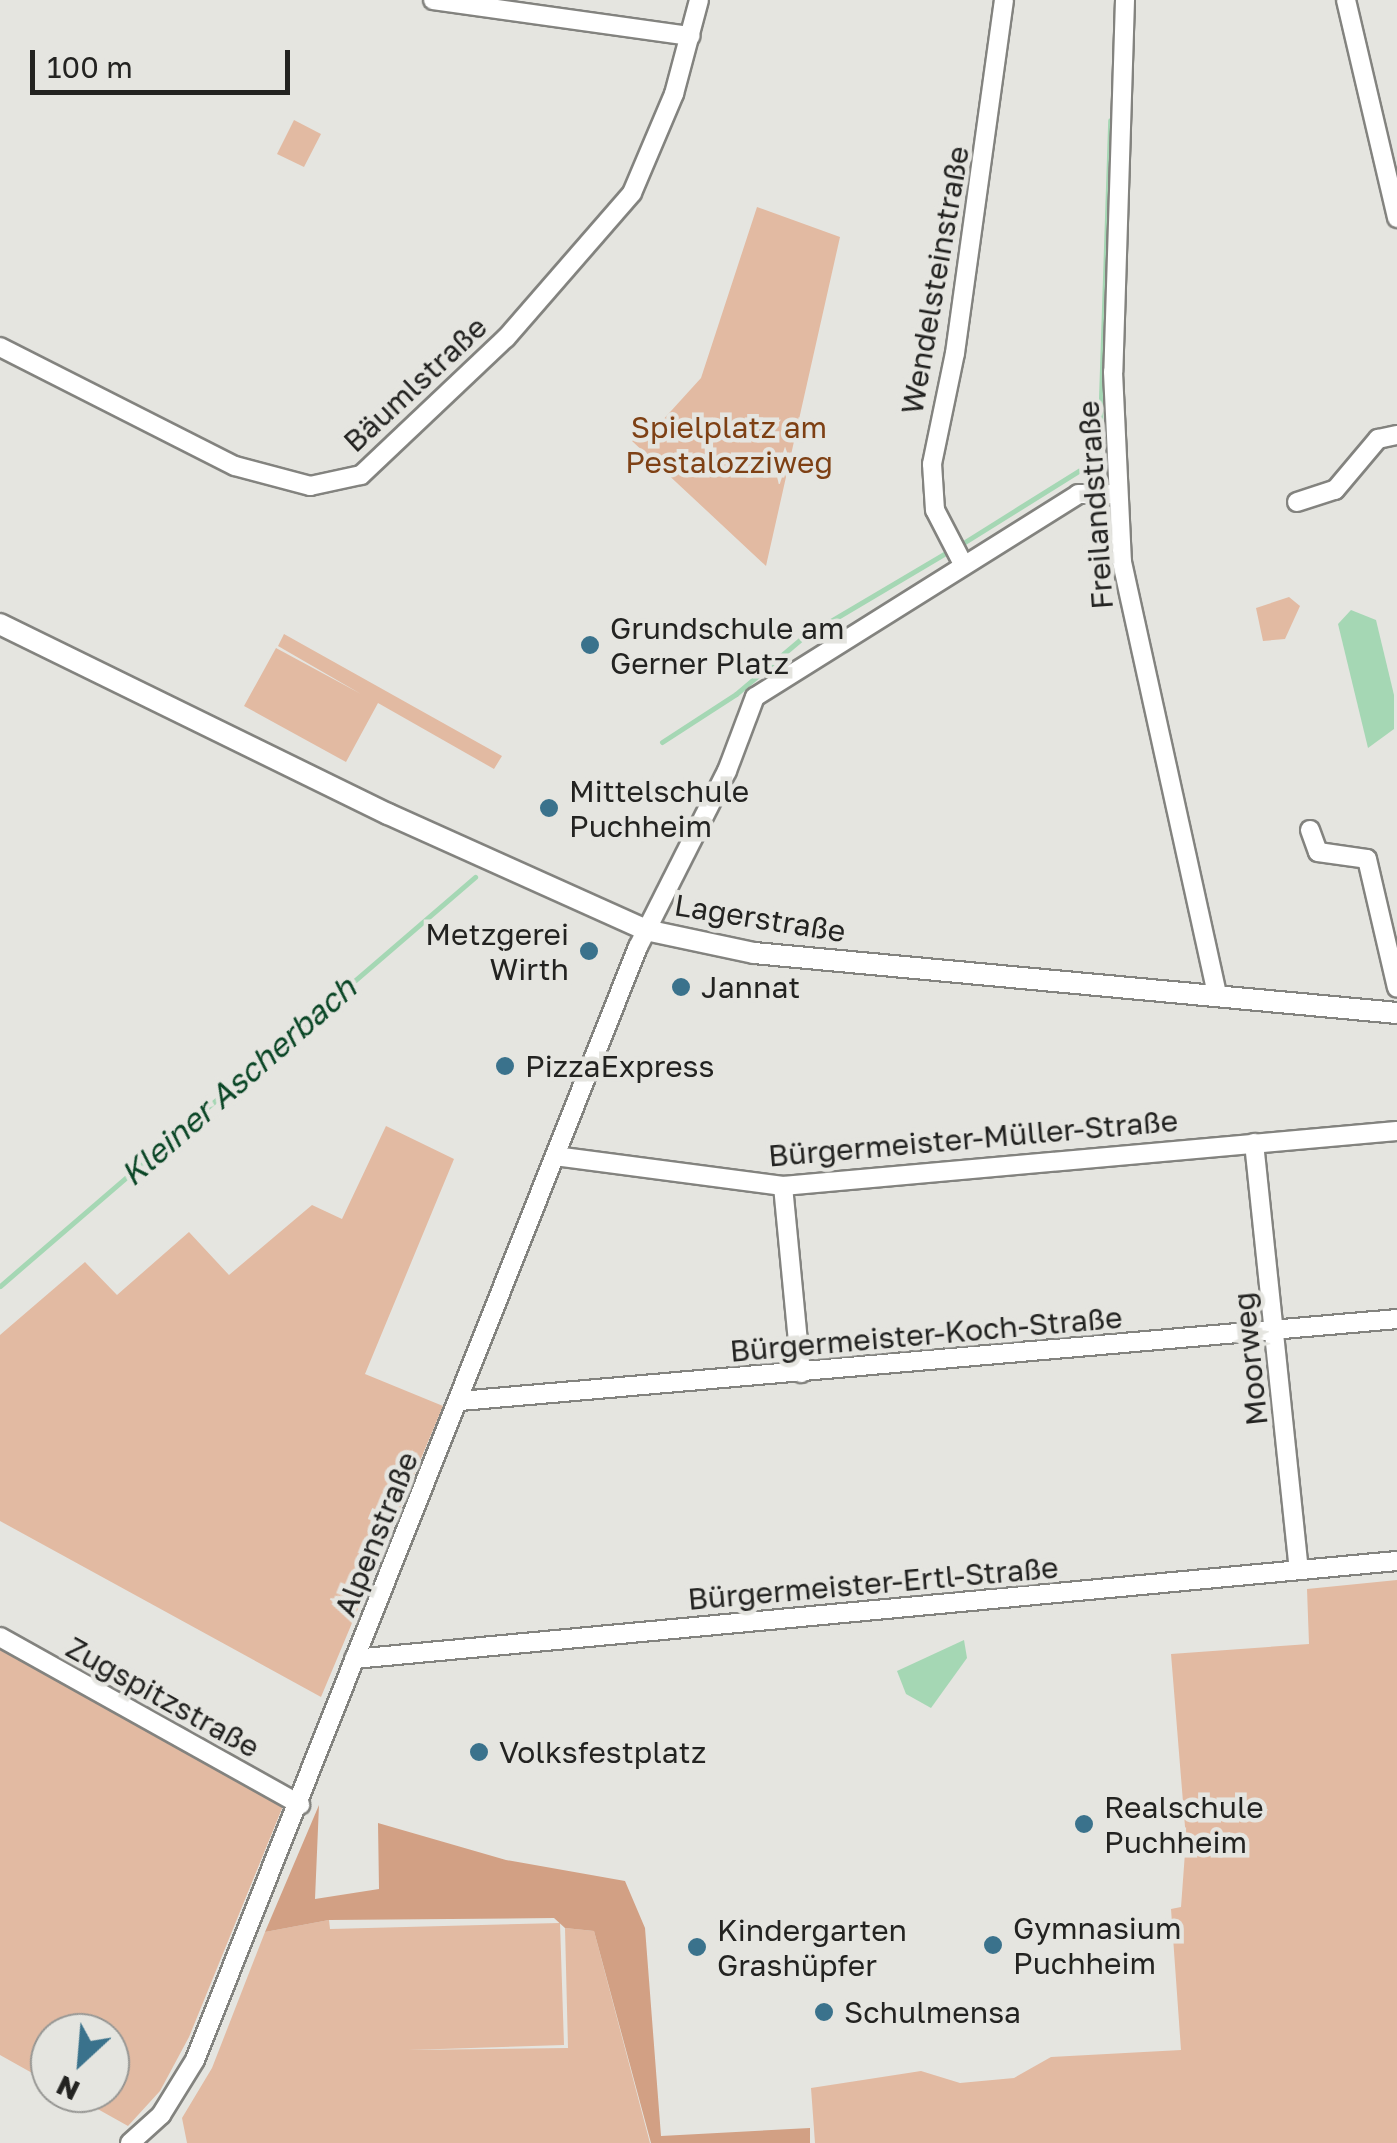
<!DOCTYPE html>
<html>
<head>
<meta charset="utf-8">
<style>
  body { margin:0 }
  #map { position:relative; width:1397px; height:2143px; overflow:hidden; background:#e5e5e0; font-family:"Golos Text",sans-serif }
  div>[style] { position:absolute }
  .green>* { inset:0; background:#e2baa2 }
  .forest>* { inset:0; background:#d2a084 }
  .water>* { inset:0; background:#a5d7b4 }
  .stream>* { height:5px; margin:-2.5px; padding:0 2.5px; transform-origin:2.5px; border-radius:2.5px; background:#a5d7b4 }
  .roads { filter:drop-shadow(2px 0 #83837f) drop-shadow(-2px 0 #83837f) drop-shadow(0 2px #83837f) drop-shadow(0 -2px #83837f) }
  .minor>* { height:18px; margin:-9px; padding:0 9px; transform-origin:9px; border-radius:9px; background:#fff }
  .tertiary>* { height:20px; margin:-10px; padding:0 10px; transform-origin:10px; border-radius:10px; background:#fff }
  .dots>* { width:28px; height:28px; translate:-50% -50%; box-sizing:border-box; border:5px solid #e5e5e0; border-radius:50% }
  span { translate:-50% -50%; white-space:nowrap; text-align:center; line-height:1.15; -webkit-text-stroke:9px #e5e5e0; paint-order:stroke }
  .street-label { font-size:30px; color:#232321 }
  .park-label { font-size:30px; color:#7e4014 }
  .poi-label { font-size:30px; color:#232321 }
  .left { translate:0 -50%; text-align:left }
  .right { translate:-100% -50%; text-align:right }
  .water-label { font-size:32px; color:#0a4626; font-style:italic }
  .north { position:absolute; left:30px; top:2013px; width:100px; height:100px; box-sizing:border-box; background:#e5e5e0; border:2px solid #979794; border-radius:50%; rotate:206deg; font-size:28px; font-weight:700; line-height:40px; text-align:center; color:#232321 }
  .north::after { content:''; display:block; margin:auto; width:35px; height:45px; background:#3a728c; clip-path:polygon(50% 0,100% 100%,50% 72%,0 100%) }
  .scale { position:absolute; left:30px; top:50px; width:260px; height:45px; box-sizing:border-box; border:5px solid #232321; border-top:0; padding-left:12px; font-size:30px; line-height:35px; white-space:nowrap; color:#232321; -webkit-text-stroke:8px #e5e5e0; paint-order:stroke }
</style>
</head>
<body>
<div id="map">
  <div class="green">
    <i style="clip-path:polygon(294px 120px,321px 134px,304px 167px,277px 154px)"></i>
    <i style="clip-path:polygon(757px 207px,840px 237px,766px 566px,632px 441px,661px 422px,701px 378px)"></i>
    <i style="clip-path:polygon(1289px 597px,1300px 606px,1285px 639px,1263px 641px,1256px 608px)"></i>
    <i style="clip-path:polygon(284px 634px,502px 756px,494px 769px,378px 703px,346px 762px,244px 706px,276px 648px,361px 694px,278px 646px)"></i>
    <i style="clip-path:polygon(386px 1126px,454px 1159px,365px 1374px,443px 1406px,321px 1697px,0 1521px,0 1335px,85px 1262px,117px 1295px,189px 1232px,229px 1275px,312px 1205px,342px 1219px)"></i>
    <i style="clip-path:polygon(1397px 1580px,1397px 2143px,815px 2143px,811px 2088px,921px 2071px,960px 2083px,1014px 2078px,1051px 2057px,1181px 2050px,1171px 1909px,1181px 1907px,1186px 1839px,1171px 1654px,1309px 1644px,1307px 1589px)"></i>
    <i style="clip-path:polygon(0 1646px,283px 1806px,189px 2037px,160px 2091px,128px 2126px,69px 2093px,110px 2093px,110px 2033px,50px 2033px,50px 2083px,0 2055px)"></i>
    <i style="clip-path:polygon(329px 1920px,330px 1929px,560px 1923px,564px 2045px,408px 2050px,568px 2048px,565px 1928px,594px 1931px,650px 2143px,187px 2143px,182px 2118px,212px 2068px,265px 1932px)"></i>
  </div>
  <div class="forest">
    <i style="clip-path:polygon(319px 1805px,315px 1899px,379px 1889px,378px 1823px,506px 1860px,625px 1881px,645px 1928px,661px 2136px,810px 2128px,810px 2143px,651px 2143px,594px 1931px,565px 1928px,554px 1918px,329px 1920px,265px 1932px)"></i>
  </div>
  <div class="water">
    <i style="clip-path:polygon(1351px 610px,1376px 620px,1394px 695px,1394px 729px,1368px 748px,1338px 624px)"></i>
    <i style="clip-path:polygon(964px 1640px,967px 1658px,931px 1708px,906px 1694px,897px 1671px)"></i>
  </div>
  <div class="stream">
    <i style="left:960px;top:545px;width:164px;rotate:-32deg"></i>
    <i style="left:1099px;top:458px;width:338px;rotate:-88.1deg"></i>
    <i style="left:662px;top:742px;width:88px;rotate:-33deg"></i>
    <i style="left:736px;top:694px;width:87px;rotate:-40.3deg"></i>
    <i style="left:802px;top:638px;width:173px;rotate:-30.6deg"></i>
    <i style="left:0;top:1286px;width:627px;rotate:-40.73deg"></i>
  </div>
  <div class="roads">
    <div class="minor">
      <i style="left:433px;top:0;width:260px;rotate:8deg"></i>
      <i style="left:1125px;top:0;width:372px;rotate:91.8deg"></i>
      <i style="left:1113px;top:372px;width:190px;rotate:87.3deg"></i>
      <i style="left:1122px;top:562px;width:445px;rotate:77.6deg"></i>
      <i style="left:1346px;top:0;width:224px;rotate:76.8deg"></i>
      <i style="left:0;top:347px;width:263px;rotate:26.9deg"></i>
      <i style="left:235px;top:466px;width:78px;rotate:14.9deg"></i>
      <i style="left:310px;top:486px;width:52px;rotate:-12.2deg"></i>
      <i style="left:361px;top:475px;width:199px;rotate:-43.4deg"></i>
      <i style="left:506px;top:338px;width:192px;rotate:-49deg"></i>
      <i style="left:632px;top:193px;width:108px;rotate:-67deg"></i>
      <i style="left:674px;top:94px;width:97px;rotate:-75.1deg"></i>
      <i style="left:1297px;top:502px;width:40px;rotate:-18deg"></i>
      <i style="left:1335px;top:490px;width:67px;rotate:-49.9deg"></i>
      <i style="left:1378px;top:439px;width:19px;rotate:-12deg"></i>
      <i style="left:962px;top:562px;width:59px;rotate:-117.4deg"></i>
      <i style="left:935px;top:510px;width:46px;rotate:-93.7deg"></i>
      <i style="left:932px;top:464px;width:113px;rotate:-78.3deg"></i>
      <i style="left:955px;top:353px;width:356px;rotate:-82.1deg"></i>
      <i style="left:1310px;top:830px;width:23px;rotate:70deg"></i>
      <i style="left:1318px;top:852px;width:49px;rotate:8.1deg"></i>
      <i style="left:1367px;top:859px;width:132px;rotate:76.9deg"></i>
      <i style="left:1254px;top:1143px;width:429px;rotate:84deg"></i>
      <i style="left:555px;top:1156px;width:230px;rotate:7.5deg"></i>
      <i style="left:783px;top:1186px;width:616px;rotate:-5.12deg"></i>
      <i style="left:783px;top:1186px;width:188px;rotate:84.5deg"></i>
      <i style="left:460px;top:1401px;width:941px;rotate:-5deg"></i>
      <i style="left:0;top:1637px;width:344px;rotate:29.2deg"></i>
      <i style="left:354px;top:1659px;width:1048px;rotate:-5.37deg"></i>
      <i style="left:130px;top:2143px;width:42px;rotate:-42.1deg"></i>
      <i style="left:161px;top:2115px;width:65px;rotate:-58.3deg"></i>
      <i style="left:195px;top:2060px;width:1198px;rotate:-68.3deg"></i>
      <i style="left:638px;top:947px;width:197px;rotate:-63.2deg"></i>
      <i style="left:727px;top:771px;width:79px;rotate:-69.3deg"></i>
      <i style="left:755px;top:697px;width:381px;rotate:-32.1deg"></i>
      <i style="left:1078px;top:494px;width:40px"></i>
    </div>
    <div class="tertiary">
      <i style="left:0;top:624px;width:432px;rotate:26.1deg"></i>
      <i style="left:388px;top:814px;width:283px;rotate:24.2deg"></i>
      <i style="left:646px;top:930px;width:110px;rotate:12deg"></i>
      <i style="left:754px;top:953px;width:646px;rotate:5.33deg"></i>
    </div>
  </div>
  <div class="dots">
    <i style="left:590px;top:645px;background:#3a728c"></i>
    <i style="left:549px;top:808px;background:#3a728c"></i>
    <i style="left:589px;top:951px;background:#3a728c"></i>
    <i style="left:681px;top:987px;background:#3a728c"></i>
    <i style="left:505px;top:1066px;background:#3a728c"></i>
    <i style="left:479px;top:1752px;background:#3a728c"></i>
    <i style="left:1084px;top:1824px;background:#3a728c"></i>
    <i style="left:993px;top:1945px;background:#3a728c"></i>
    <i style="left:697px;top:1947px;background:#3a728c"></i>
    <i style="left:824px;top:2012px;background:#3a728c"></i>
  </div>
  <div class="street-label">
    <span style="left:935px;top:280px;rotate:-80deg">Wendelsteinstraße</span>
    <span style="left:415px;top:384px;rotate:-43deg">Bäumlstraße</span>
    <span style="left:1095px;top:505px;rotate:-94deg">Freilandstraße</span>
    <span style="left:760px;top:918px;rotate:9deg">Lagerstraße</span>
    <span style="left:973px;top:1138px;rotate:-5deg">Bürgermeister-Müller-Straße</span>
    <span style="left:926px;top:1334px;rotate:-5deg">Bürgermeister-Koch-Straße</span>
    <span style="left:1250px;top:1359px;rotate:-96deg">Moorweg</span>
    <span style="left:376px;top:1534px;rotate:-68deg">Alpenstraße</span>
    <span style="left:873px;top:1583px;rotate:-5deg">Bürgermeister-Ertl-Straße</span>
    <span style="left:163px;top:1697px;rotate:29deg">Zugspitzstraße</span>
  </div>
  <div class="park-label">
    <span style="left:729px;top:444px">Spielplatz am<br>Pestalozziweg</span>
  </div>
  <div class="poi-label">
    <span class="left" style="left:610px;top:645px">Grundschule am<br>Gerner Platz</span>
    <span class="left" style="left:569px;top:808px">Mittelschule<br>Puchheim</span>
    <span class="right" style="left:569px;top:951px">Metzgerei<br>Wirth</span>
    <span class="left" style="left:701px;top:987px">Jannat</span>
    <span class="left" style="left:525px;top:1066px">PizzaExpress</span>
    <span class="left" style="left:499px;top:1752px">Volksfestplatz</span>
    <span class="left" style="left:1104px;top:1824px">Realschule<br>Puchheim</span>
    <span class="left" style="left:1013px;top:1945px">Gymnasium<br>Puchheim</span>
    <span class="left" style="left:717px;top:1947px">Kindergarten<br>Grashüpfer</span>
    <span class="left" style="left:844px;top:2012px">Schulmensa</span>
  </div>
  <div class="water-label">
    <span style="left:238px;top:1081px;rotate:-41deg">Kleiner Ascherbach</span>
  </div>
  <div class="north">N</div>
  <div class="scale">100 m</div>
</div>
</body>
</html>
